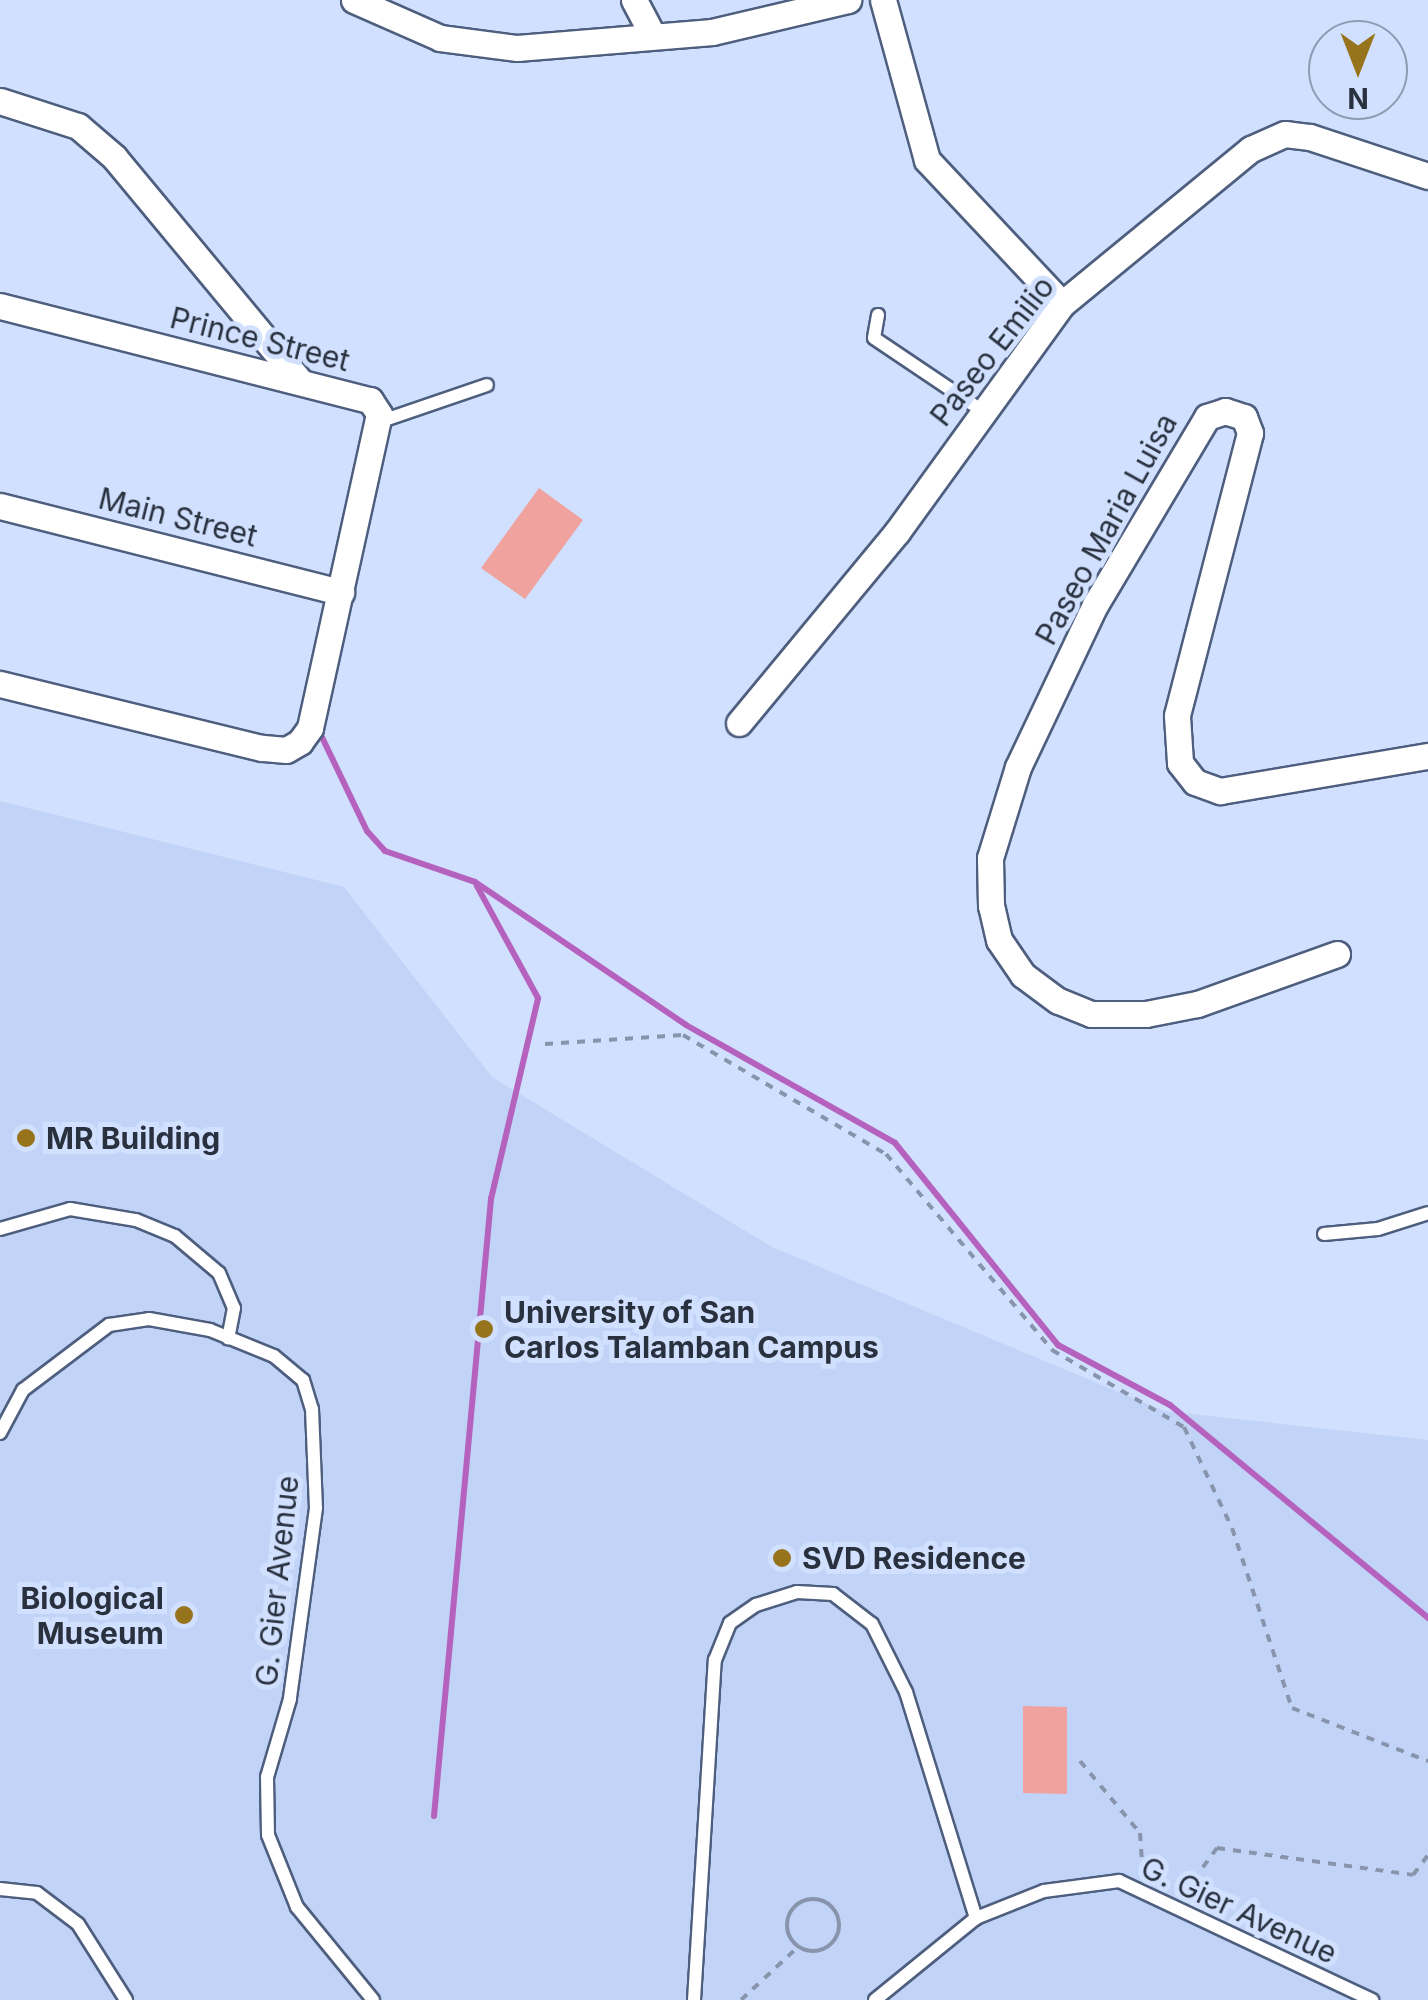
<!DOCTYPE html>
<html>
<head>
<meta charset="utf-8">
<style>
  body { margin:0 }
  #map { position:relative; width:1428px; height:2000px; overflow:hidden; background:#d0e0fe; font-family:Inter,sans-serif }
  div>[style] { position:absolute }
  .built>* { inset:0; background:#c1d3f7 }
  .green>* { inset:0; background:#f0a39e }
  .stream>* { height:6px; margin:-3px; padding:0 3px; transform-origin:3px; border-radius:3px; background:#b562be }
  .path>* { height:4px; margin-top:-2px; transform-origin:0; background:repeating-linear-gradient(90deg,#8894ab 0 8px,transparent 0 16px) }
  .path>.ring { margin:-2px; padding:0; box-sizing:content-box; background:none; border:4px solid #8894ab; border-radius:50% }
  .roads { filter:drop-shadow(2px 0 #4e5e7e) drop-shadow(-2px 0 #4e5e7e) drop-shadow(0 2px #4e5e7e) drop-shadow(0 -2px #4e5e7e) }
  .lane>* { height:12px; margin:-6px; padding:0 6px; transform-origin:6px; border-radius:6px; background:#fff }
  .street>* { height:25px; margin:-12.5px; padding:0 12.5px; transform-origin:12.5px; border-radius:12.5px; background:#fff }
  .dots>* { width:28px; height:28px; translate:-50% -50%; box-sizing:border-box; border:5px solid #d0e0fe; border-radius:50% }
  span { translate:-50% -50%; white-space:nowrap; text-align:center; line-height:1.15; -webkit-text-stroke:10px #d0e0fe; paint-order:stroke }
  .street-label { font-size:30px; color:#29303e }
  .poi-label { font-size:30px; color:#29303e; font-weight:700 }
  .left { translate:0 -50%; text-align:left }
  .right { translate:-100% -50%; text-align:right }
  .north { position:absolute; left:1308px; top:20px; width:100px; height:100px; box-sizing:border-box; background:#d0e0fe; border:2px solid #8d9ab1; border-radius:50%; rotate:180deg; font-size:28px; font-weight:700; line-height:40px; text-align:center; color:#29303e }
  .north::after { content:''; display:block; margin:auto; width:35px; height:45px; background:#97731c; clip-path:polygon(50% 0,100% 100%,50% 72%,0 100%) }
</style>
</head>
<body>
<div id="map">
  <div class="built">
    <i style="clip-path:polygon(0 801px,344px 887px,492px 1077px,772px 1247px,1164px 1411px,1428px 1440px,1428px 2000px,0 2000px)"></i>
  </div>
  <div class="green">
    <i style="clip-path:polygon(539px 488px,583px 520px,525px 599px,481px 568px)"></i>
    <i style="clip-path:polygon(1023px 1706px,1067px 1707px,1067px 1794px,1023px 1793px)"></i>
  </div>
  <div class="stream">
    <i style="left:320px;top:733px;width:109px;rotate:64.4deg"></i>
    <i style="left:367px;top:831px;width:27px;rotate:48deg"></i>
    <i style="left:385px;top:851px;width:95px;rotate:19deg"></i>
    <i style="left:475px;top:882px;width:255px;rotate:34.1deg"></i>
    <i style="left:686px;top:1025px;width:240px;rotate:29.4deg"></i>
    <i style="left:895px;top:1143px;width:260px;rotate:51.1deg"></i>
    <i style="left:1058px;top:1345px;width:127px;rotate:28.2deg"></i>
    <i style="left:1170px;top:1405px;width:335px;rotate:39.5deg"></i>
    <i style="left:434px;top:1816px;width:620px;rotate:-84.72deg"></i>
    <i style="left:491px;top:1199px;width:206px;rotate:-76.8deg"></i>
    <i style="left:538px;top:998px;width:128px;rotate:-118.6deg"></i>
  </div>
  <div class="path">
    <i style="left:545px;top:1044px;width:138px;rotate:-3.7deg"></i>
    <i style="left:683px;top:1035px;width:235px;rotate:30.4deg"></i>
    <i style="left:886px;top:1154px;width:257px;rotate:49.7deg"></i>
    <i style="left:1052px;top:1350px;width:153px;rotate:30.3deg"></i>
    <i style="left:1184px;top:1427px;width:112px;rotate:64.6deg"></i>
    <i style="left:1232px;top:1528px;width:190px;rotate:71.6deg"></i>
    <i style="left:1292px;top:1708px;width:146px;rotate:21.3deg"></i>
    <i style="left:1080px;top:1761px;width:94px;rotate:50.2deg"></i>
    <i style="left:1140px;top:1833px;width:39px;rotate:86deg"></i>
    <i style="left:1184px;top:1893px;width:56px;rotate:-53.7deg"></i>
    <i style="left:1217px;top:1848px;width:198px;rotate:7.8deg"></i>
    <i style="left:1413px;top:1875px;width:25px;rotate:-53deg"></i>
    <i class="ring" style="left:787px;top:1899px;width:48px;height:48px"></i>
    <i style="left:741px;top:2000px;width:79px;rotate:-43deg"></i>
  </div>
  <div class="roads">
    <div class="lane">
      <i style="left:878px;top:315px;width:23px;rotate:100deg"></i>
      <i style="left:874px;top:338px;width:133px;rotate:33.9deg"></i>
      <i style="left:379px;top:422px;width:114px;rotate:-18.9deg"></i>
      <i style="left:0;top:1229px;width:73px;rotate:-15.9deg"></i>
      <i style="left:70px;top:1209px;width:67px;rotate:9.5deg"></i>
      <i style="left:136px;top:1220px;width:42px;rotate:22.3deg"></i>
      <i style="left:175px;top:1236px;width:57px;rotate:40.1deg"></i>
      <i style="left:219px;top:1273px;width:38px;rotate:67deg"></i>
      <i style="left:234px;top:1308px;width:31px;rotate:101deg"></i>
      <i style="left:1324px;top:1234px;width:54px;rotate:-5.3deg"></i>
      <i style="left:1378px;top:1229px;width:52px;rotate:-17.7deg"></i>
      <i style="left:0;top:1433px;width:49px;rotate:-61.9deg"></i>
      <i style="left:23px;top:1390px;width:108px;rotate:-37.1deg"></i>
      <i style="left:109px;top:1325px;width:40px;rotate:-8.5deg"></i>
      <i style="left:149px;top:1319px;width:62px;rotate:10.2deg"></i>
      <i style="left:210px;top:1330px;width:69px;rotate:22.1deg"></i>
      <i style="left:274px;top:1356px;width:38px;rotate:40deg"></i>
      <i style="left:303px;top:1380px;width:30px;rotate:73deg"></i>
      <i style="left:312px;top:1409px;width:99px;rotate:87.7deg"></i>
      <i style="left:316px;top:1508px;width:193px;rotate:97.8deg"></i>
      <i style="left:290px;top:1699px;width:81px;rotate:106.4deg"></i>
      <i style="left:267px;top:1777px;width:58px;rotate:89deg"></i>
      <i style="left:268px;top:1835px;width:78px;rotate:68.1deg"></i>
      <i style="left:297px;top:1907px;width:120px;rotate:50.7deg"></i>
      <i style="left:0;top:1889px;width:37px;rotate:6deg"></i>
      <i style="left:37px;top:1893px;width:51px;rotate:37.1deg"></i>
      <i style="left:78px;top:1924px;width:90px;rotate:57.7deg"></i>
      <i style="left:694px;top:2000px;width:341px;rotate:-86.5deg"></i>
      <i style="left:715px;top:1660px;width:40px;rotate:-68deg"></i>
      <i style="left:730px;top:1623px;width:32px;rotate:-35deg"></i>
      <i style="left:756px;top:1605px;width:43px;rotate:-17.6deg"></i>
      <i style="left:797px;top:1592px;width:36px;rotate:3deg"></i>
      <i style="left:833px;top:1594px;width:49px;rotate:37.6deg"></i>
      <i style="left:872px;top:1624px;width:76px;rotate:63.4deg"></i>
      <i style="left:906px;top:1692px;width:237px;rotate:72.8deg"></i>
      <i style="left:875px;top:2000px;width:130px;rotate:-39.1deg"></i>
      <i style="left:976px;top:1918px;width:73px;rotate:-21.7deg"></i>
      <i style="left:1044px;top:1891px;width:76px;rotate:-7.6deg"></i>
      <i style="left:1119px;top:1881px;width:280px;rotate:25.2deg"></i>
    </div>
    <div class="street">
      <i style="left:354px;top:0;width:94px;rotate:23.8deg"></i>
      <i style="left:440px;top:38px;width:78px;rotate:7.4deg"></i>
      <i style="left:517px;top:48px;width:196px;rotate:-4.7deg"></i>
      <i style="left:712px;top:32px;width:140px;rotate:-13.2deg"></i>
      <i style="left:634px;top:0;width:41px;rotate:62.2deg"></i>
      <i style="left:883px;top:0;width:166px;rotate:74.6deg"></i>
      <i style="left:927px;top:160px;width:197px;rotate:46.8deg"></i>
      <i style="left:0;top:101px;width:82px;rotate:17.8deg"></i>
      <i style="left:78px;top:126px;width:48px;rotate:40.7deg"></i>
      <i style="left:114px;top:157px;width:291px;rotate:50.3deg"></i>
      <i style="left:0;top:306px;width:382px;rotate:14.3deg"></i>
      <i style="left:370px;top:400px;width:17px;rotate:57deg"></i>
      <i style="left:379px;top:414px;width:321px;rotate:102.4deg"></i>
      <i style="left:310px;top:728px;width:17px;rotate:126deg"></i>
      <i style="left:300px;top:742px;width:16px;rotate:150deg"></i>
      <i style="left:286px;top:750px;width:25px;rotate:-175deg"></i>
      <i style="left:261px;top:748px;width:269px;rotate:-166.2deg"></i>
      <i style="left:0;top:506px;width:352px;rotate:14.2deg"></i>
      <i style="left:739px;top:723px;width:248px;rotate:-50.4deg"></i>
      <i style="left:897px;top:532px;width:281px;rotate:-54.1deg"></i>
      <i style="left:1062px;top:304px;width:244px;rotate:-39.4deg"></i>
      <i style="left:1251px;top:149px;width:37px;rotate:-24deg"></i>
      <i style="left:1285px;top:134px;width:25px;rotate:7deg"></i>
      <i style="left:1310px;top:137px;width:124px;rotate:18.3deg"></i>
      <i style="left:1337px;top:954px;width:149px;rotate:160.3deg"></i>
      <i style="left:1197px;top:1004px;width:52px;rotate:168.9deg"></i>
      <i style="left:1146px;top:1014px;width:55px;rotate:180deg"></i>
      <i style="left:1091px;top:1014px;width:35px;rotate:-158deg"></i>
      <i style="left:1058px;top:1001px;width:44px;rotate:-143.4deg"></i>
      <i style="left:1023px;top:975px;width:42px;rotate:-124.4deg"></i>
      <i style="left:999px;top:940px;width:35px;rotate:-103deg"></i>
      <i style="left:991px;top:906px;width:48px;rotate:-91.2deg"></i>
      <i style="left:990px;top:858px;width:95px;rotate:-72.9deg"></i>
      <i style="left:1018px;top:767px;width:179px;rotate:-64.6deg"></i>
      <i style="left:1095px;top:605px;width:219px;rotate:-59.2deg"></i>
      <i style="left:1207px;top:417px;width:19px;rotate:-18deg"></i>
      <i style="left:1225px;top:411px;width:20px;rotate:18deg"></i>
      <i style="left:1244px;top:417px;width:17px;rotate:69deg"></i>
      <i style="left:1250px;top:433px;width:292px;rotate:104.5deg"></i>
      <i style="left:1177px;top:716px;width:47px;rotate:86.3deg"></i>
      <i style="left:1180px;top:763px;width:24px;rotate:52deg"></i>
      <i style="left:1195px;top:782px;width:27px;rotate:20deg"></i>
      <i style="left:1220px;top:791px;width:211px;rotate:-9.6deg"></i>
    </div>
  </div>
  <div class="dots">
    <i style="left:26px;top:1138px;background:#97731c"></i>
    <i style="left:484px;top:1329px;background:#97731c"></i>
    <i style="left:782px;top:1558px;background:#97731c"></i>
    <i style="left:184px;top:1615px;background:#97731c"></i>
  </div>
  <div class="street-label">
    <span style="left:260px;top:339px;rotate:14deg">Prince Street</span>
    <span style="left:992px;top:351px;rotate:-52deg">Paseo Emilio</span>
    <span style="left:178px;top:517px;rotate:14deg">Main Street</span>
    <span style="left:1106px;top:529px;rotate:-61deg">Paseo Maria Luisa</span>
    <span style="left:277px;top:1581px;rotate:-84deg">G. Gier Avenue</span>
    <span style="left:1239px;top:1910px;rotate:25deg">G. Gier Avenue</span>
  </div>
  <div class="poi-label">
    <span class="left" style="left:46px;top:1138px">MR Building</span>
    <span class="left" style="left:504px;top:1329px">University of San<br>Carlos Talamban Campus</span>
    <span class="left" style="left:802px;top:1558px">SVD Residence</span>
    <span class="right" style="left:164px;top:1615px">Biological<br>Museum</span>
  </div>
  <div class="north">N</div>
</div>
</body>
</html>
